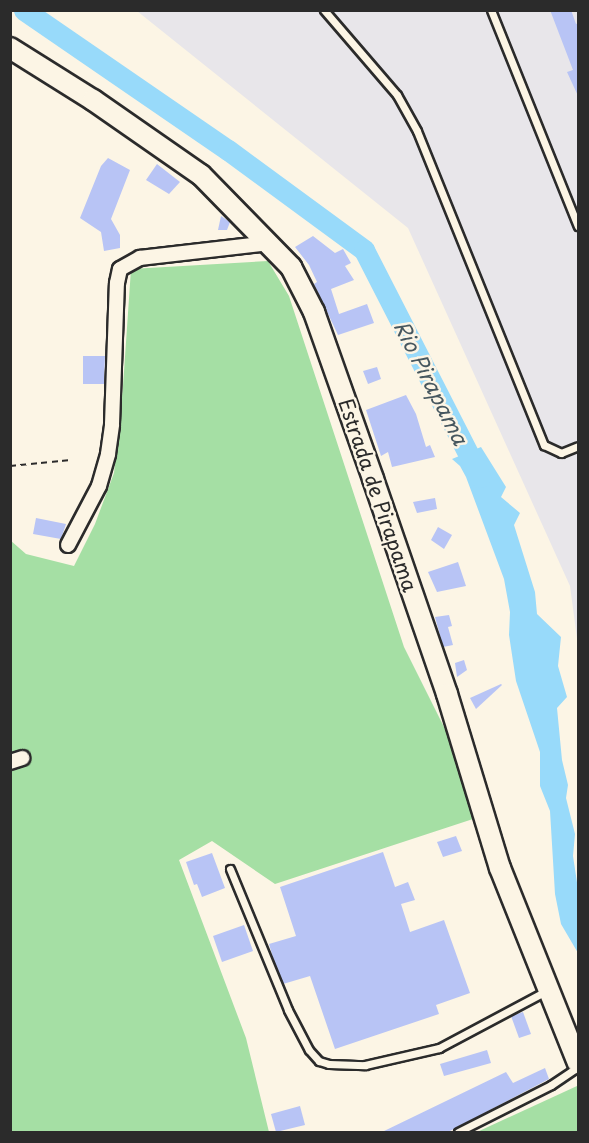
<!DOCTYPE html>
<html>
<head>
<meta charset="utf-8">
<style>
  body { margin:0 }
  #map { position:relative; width:589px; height:1143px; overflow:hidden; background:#fcf5e5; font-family:"Playpen Sans",sans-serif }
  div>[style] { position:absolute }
  .built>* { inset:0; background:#e8e6ea }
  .green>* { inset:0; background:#a5dfa4 }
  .water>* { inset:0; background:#98dafa }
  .river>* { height:21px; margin:-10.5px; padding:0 10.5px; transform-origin:10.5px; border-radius:10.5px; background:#98dafa }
  .building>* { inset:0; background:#b8c4f5 }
  .path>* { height:2px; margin-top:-1px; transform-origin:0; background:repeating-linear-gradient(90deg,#2b2b2b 0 6px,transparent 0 10.5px) }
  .roads { filter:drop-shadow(2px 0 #2b2b2b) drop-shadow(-2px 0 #2b2b2b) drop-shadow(0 2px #2b2b2b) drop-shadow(0 -2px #2b2b2b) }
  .lane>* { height:7px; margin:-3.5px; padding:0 3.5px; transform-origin:3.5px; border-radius:3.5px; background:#fcf5e5 }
  .street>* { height:14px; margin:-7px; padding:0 7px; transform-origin:7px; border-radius:7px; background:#fcf5e5 }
  .secondary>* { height:20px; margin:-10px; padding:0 10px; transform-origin:10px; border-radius:10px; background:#fcf5e5 }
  span { translate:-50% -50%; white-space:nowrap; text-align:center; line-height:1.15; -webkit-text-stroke:5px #fcf5e5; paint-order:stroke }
  .street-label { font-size:20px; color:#2b2b2b }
  .water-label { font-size:21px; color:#46575f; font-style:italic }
  .frame { position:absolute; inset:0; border:12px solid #2b2b2b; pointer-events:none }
</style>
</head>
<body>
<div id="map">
  <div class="built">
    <i style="clip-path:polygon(137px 11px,578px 11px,578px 646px,570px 586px,408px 228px)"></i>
  </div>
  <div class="green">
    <i style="clip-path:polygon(268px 261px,289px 296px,404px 647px,452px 743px,473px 819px,275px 884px,212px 841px,179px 860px,246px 1038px,269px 1132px,11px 1132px,10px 540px,26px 554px,74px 566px,95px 524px,114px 473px,123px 386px,131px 269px)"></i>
    <i style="clip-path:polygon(577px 1086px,578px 1132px,477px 1132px)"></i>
  </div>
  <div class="water">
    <i style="clip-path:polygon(481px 447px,506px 487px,501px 497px,520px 513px,514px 525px,535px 592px,537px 614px,561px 637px,558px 666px,567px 697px,557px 708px,562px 760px,568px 785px,566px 798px,575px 834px,573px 856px,578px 889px,578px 953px,561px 924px,555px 894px,550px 811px,540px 786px,540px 752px,516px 681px,509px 635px,510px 612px,504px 579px,466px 477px,460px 466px,452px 459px)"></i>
  </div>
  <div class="river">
    <i style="left:24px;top:10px;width:247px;rotate:34.5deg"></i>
    <i style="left:228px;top:150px;width:169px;rotate:36.3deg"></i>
    <i style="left:364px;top:250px;width:255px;rotate:62.9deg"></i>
  </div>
  <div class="building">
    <i style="clip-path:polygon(550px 10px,571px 10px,576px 24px,579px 23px,579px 98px,567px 72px,573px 70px)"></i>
    <i style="clip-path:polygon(108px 158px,130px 170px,111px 219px,120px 235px,120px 248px,104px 251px,101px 232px,80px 218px,101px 166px)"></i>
    <i style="clip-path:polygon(157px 164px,180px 182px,169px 194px,146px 180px)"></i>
    <i style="clip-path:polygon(221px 216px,230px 222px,227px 230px,218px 230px)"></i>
    <i style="clip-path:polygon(313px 236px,335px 253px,343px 249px,351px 263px,345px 266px,354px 280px,331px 289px,339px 314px,367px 304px,374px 323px,338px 335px,314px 284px,317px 282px,309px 265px,295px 247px)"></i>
    <i style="clip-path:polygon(83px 356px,105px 356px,104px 384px,83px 384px)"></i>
    <i style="clip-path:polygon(377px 367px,381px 379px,368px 384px,363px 371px)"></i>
    <i style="clip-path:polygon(406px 395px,416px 414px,426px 447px,430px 445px,435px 457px,392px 467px,388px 452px,381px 456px,366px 410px)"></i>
    <i style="clip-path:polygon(435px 498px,437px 509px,417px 513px,413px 502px)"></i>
    <i style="clip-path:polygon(36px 518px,66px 524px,61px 539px,33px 534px)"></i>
    <i style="clip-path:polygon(438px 527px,452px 535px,444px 549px,431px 540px)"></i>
    <i style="clip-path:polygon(458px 562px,466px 586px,437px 592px,428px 572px)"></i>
    <i style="clip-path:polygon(449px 615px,452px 626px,448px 627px,453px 645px,443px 647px,435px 617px)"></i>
    <i style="clip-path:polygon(464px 660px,467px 670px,457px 677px,455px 663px)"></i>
    <i style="clip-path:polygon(501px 684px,502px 685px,476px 709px,470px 698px)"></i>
    <i style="clip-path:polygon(456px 836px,462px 851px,443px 857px,437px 842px)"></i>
    <i style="clip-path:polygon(383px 852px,395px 887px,408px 882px,415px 900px,401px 904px,410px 932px,444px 920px,470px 993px,436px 1005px,439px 1014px,335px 1049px,310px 976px,283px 984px,274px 961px,269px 944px,296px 936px,280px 887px)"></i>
    <i style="clip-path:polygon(212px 853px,225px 888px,202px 897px,197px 884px,194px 885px,186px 862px)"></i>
    <i style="clip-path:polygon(244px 925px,253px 951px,222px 962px,213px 936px)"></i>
    <i style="clip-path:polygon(523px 1012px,531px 1034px,519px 1038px,511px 1016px)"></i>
    <i style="clip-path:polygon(487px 1050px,491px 1063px,444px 1076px,440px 1064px)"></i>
    <i style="clip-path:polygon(545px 1068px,549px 1079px,448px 1132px,382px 1132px,506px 1072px,513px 1083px)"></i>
    <i style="clip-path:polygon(300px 1106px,305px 1125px,276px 1132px,271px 1114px)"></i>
  </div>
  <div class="path">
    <i style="left:10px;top:466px;width:61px;rotate:-5.6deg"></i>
  </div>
  <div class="roads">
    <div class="lane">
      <i style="left:324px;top:10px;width:112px;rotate:49.3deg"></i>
      <i style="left:397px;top:95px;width:41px;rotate:60.9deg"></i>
      <i style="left:417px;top:131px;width:339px;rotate:68deg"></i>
      <i style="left:544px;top:445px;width:19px;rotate:25deg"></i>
      <i style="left:561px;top:453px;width:18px;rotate:-22deg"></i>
      <i style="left:491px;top:10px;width:233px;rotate:68.1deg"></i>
      <i style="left:230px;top:869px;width:152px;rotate:67.6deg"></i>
      <i style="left:288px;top:1010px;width:45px;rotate:62.3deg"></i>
      <i style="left:309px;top:1050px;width:15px;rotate:48deg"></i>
      <i style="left:319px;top:1061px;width:10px;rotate:17deg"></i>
      <i style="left:329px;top:1064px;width:36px;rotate:2deg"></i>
      <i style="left:365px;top:1065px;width:76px;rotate:-12.9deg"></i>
      <i style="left:439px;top:1048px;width:121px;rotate:-28deg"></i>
      <i style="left:458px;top:1132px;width:104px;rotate:-26.8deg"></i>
      <i style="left:551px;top:1085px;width:32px;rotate:-34deg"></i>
    </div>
    <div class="street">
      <i style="left:68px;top:545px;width:67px;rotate:-62.3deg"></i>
      <i style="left:99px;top:486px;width:33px;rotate:-74deg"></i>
      <i style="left:108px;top:454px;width:30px;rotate:-82deg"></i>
      <i style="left:112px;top:424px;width:141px;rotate:-88deg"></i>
      <i style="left:117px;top:283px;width:14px;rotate:-78deg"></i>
      <i style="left:120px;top:269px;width:23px;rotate:-29deg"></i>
      <i style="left:140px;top:258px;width:130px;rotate:-6.6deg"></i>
      <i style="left:10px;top:762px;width:13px;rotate:-18deg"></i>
    </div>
    <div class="secondary">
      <i style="left:10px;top:48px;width:98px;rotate:32.1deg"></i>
      <i style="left:93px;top:100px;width:131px;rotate:34.8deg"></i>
      <i style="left:201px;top:175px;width:129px;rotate:45.6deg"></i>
      <i style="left:291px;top:267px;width:51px;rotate:62.9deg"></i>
      <i style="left:314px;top:312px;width:177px;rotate:70.5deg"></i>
      <i style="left:373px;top:479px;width:227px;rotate:71deg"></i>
      <i style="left:447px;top:694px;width:182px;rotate:73.1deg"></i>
      <i style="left:500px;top:868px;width:210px;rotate:68.2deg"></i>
    </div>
  </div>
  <div class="street-label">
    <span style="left:378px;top:495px;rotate:71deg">Estrada de Pirapama</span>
  </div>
  <div class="water-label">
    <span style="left:432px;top:382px;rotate:63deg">Rio Pirapama</span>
  </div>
  <div class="frame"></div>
</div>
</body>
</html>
